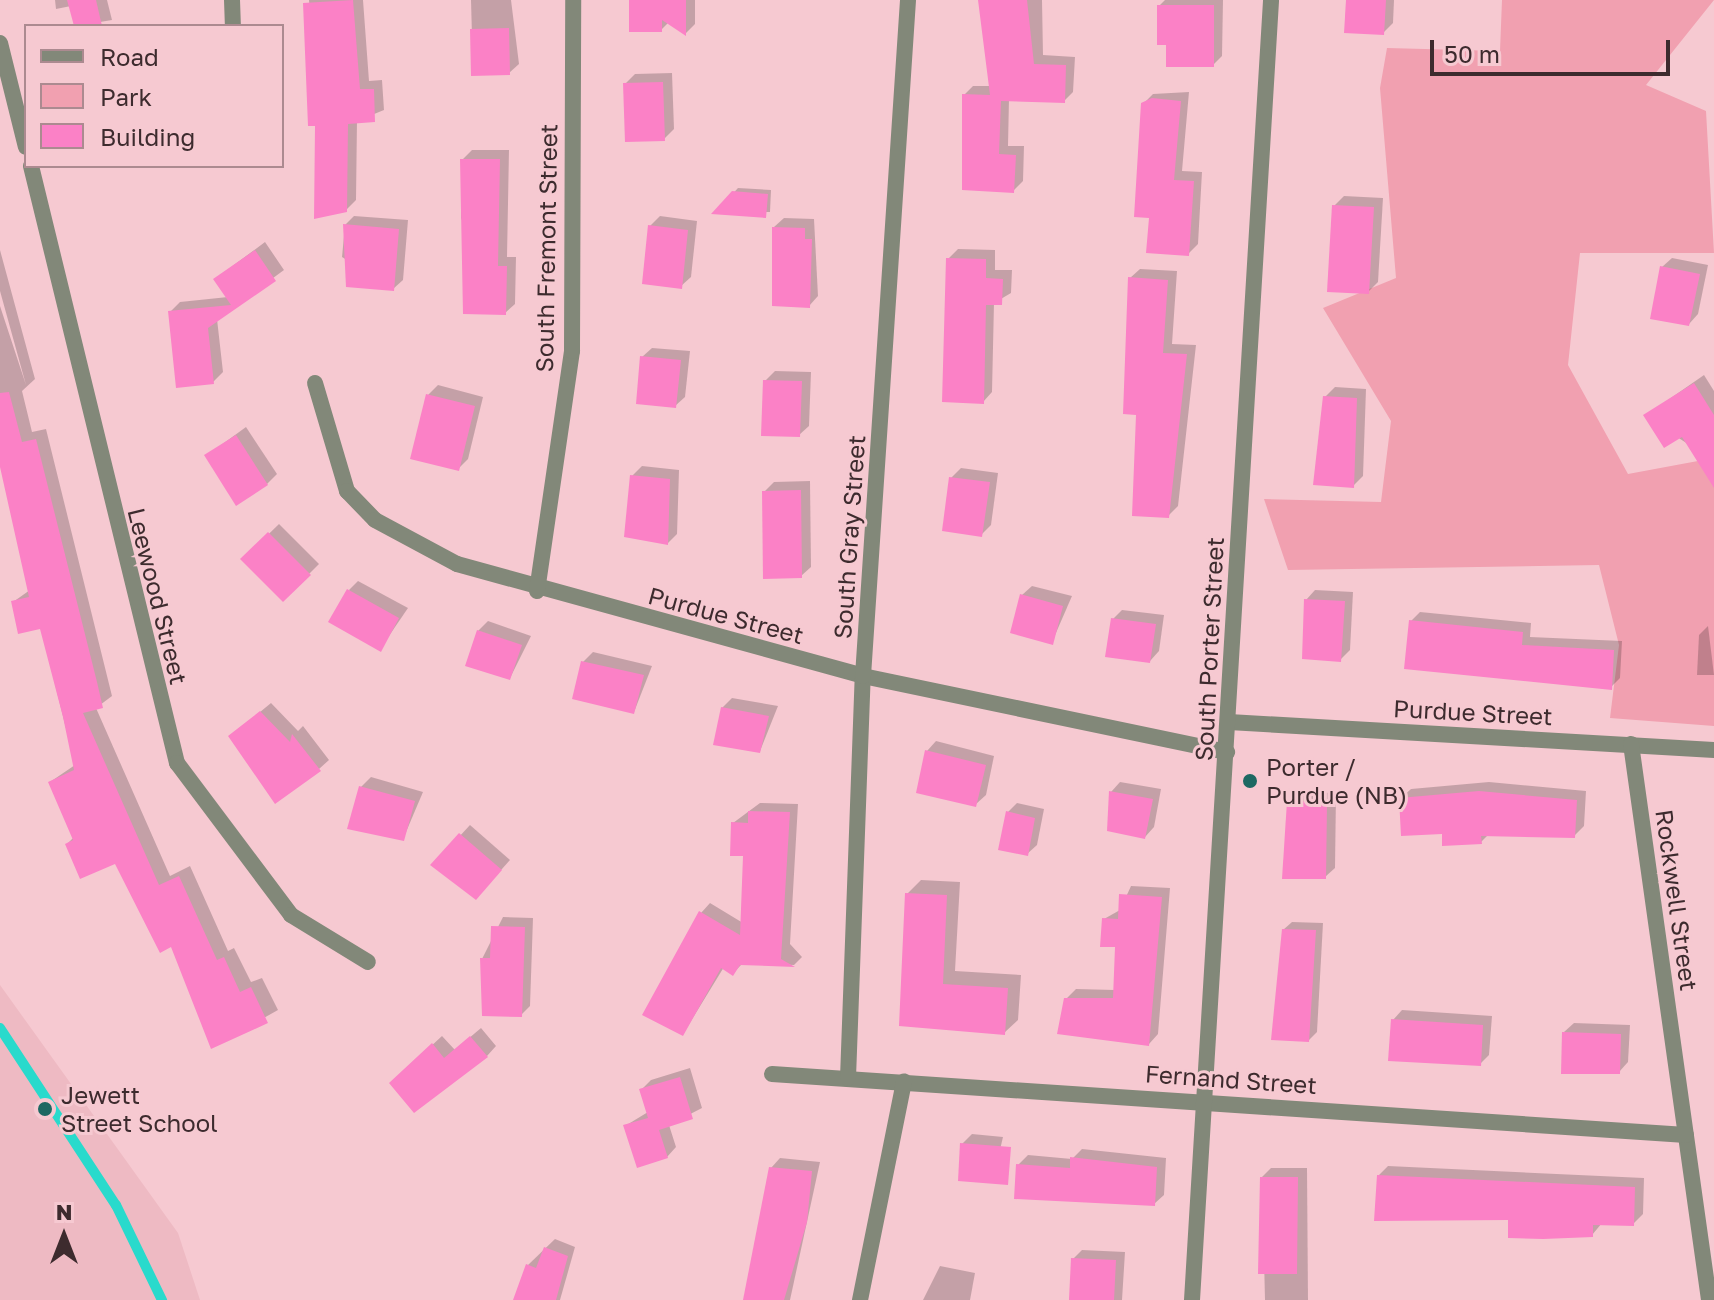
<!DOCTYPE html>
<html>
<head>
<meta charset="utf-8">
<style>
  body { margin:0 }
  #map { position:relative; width:1714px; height:1300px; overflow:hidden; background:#f6c9d1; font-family:"Golos Text",sans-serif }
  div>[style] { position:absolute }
  .built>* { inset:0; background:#eebac3 }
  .green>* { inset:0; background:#f1a0b0 }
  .shadow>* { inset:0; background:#0003 }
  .stream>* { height:10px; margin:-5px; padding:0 5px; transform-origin:5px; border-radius:5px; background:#29dacc }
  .building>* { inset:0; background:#fb81c6 }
  .minor>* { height:16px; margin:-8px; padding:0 8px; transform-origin:8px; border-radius:8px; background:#828879 }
  .dots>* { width:22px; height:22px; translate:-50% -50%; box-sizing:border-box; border:4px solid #f6c9d1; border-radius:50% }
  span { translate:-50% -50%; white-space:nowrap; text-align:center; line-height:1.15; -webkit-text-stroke:6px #f6c9d1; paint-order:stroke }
  .street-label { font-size:24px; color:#3d2b2e }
  .poi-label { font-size:24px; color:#3d2b2e }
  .left { translate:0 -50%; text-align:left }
  .legend { position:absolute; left:24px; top:24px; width:260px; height:144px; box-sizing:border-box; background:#f6c9d1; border:2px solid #ac8a90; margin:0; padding:10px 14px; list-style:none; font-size:24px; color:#3d2b2e }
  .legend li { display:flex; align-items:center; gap:16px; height:40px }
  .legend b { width:40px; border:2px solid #ac8a90 }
  .north { position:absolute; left:24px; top:1196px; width:80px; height:80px; -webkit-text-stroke:6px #f6c9d1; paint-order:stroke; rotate:0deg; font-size:22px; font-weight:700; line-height:32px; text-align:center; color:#3d2b2e }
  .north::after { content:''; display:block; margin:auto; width:28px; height:36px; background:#3d2b2e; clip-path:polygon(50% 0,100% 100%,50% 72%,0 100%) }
  .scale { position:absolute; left:1430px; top:40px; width:240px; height:36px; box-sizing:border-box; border:4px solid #3d2b2e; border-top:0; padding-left:10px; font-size:24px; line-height:28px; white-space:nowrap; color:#3d2b2e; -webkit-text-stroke:6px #f6c9d1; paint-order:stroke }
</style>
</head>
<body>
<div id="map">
  <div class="built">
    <i style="clip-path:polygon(0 985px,178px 1233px,200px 1300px,0 1300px)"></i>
  </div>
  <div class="green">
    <i style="clip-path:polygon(1502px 0,1714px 0,1646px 85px,1706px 111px,1714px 253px,1580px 253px,1568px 365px,1628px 474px,1714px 458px,1714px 726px,1610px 718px,1619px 645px,1599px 565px,1288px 570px,1264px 499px,1381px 502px,1391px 421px,1323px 308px,1396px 278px,1380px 88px,1387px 48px,1500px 51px)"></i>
  </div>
  <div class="shadow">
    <i style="clip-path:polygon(55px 0,107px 0,112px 20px,76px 26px,71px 6px,56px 9px)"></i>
    <i style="clip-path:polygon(309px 0,363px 0,369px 81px,382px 80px,384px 110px,357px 121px,356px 200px,346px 210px,317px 123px)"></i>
    <i style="clip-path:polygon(471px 0,511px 0,519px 64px,509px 73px,473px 74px)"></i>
    <i style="clip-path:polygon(631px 0,695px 0,695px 24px,686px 33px,669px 22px,661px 30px)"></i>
    <i style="clip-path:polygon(980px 0,1042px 0,1043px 55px,1075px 57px,1073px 92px,1064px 101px,1009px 99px,1008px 146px,1024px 146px,1023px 181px,1013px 191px,964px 95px,973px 86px,991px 86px)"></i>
    <i style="clip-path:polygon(1165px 0,1223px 0,1222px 56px,1213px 65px,1168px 43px,1159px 6px)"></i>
    <i style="clip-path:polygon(1347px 0,1394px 0,1393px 23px,1383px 33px)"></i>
    <i style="clip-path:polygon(672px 73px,674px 129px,664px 139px,625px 84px,635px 74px)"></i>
    <i style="clip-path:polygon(1189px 92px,1182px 171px,1202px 172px,1198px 244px,1188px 254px,1151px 216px,1143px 104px,1153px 94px)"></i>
    <i style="clip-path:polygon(472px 150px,509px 150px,507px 257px,516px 257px,515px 304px,505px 313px,461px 218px,462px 160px)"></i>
    <i style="clip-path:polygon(738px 188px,771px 190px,770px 212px,716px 212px)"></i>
    <i style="clip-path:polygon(1344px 196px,1383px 198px,1378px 282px,1368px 292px,1334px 206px)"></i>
    <i style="clip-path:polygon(354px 216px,408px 220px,403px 280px,393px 289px,342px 257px,345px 225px)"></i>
    <i style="clip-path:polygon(660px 216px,697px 221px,691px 277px,681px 286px,650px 226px)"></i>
    <i style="clip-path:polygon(784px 218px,814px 219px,818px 296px,809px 306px,774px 227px)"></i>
    <i style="clip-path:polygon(265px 242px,284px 270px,217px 319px,223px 372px,213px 382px,170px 312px,180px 302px,228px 297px,215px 279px)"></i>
    <i style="clip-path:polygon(958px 249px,995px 250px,995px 270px,1012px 270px,1011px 293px,994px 303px,992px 392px,983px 402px,948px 259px)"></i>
    <i style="clip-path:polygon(0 250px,35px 379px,22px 391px,32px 432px,46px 429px,112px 696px,96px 708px,170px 876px,190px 866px,228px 951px,234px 948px,251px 982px,262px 978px,278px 1010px,212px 1047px,172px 944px,116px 861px,67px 844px,74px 837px,50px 782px,75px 765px,41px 627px,13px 602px,30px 590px,0 459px,0 306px,26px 385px,0 291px)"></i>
    <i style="clip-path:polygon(1672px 258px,1708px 265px,1698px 314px,1689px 324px,1662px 267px)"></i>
    <i style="clip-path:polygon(1140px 269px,1177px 271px,1172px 344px,1196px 345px,1178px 506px,1168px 516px,1138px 413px,1130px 278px)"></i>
    <i style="clip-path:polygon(652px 348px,690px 351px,685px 397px,675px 406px,642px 357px)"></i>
    <i style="clip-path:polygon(775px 371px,811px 372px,809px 426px,799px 435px,765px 381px)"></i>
    <i style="clip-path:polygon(1704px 375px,1714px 391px,1714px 461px,1645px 416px)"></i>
    <i style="clip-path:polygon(438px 385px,483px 397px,468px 459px,458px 469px,428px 395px)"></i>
    <i style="clip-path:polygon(1335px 387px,1366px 389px,1363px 476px,1353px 486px,1325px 397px)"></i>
    <i style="clip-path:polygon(246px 427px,277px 474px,267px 484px,206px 456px)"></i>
    <i style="clip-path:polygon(642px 466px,679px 470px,677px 534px,668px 543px,632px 476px)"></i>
    <i style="clip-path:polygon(961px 468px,998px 473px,991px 525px,981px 535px,951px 478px)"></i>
    <i style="clip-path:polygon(810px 481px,811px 567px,801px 576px,764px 492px,774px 482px)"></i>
    <i style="clip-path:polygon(279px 524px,319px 564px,283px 600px,243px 559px)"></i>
    <i style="clip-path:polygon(358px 581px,408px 608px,380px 649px,349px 590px)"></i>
    <i style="clip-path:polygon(1032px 586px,1072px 596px,1052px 642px,1022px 595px)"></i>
    <i style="clip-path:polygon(1315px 590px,1353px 592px,1350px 650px,1340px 660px,1306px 600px)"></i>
    <i style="clip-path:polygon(1122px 610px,1164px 615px,1159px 651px,1150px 661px,1113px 619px)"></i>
    <i style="clip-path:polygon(1420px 612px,1531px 623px,1530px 637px,1622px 641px,1620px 678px,1611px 687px,1411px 621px)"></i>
    <i style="clip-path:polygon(488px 621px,531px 636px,510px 678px,478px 631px)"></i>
    <i style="clip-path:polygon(1708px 626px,1714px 675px,1697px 675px,1699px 635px)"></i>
    <i style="clip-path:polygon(593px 652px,652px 666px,634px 712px,583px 662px)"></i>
    <i style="clip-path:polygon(732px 698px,778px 706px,760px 751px,722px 708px)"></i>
    <i style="clip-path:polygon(271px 703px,298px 731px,303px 726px,329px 760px,319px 769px,231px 736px)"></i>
    <i style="clip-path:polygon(936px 741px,994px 756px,986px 795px,976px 804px,927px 751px)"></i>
    <i style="clip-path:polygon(371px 777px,423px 792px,403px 839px,361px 787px)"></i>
    <i style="clip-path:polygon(1120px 782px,1161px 789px,1154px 827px,1145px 837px,1111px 792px)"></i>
    <i style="clip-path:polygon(1489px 782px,1586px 791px,1584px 826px,1574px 836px,1489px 834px,1481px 842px,1401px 798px,1411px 789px)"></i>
    <i style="clip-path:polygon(1298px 792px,1336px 793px,1335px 868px,1325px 877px,1289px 802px)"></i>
    <i style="clip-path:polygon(760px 803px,798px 804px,790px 944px,802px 957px,794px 965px,743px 963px,733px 973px,724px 967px,683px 1034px,701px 913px,710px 903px,743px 923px,745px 854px,733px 823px)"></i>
    <i style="clip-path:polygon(1017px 803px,1044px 809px,1037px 845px,1027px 854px,1008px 812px)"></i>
    <i style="clip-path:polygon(470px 825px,510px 860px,485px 888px,433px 865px)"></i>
    <i style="clip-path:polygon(921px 880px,960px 882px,955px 971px,1021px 975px,1018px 1020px,1004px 1033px,901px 1025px,907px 894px)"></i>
    <i style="clip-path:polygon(1131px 886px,1170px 888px,1158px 1034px,1149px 1044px,1066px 999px,1076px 989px,1115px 990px,1118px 945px,1104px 919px,1120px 910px)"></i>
    <i style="clip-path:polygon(503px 917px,533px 918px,530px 1006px,521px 1015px,482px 959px)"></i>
    <i style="clip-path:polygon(1292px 922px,1323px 923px,1317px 1032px,1309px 1040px,1283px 930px)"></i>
    <i style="clip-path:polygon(1402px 1010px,1492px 1016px,1489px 1055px,1480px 1064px,1393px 1020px)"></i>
    <i style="clip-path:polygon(1574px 1023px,1630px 1025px,1628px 1062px,1619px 1072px,1564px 1032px)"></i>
    <i style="clip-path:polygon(481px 1028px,496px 1046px,487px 1056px,401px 1074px,442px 1036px,455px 1050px)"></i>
    <i style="clip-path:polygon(690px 1068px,702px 1108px,669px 1125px,676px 1147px,667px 1157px,625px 1126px,648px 1112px,642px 1089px,651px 1080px)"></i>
    <i style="clip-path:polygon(972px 1134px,1003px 1137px,995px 1171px,962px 1144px)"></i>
    <i style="clip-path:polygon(1082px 1149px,1166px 1158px,1164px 1195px,1154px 1204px,1018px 1165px,1028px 1155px,1072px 1159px)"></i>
    <i style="clip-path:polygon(780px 1158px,820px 1162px,790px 1300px,744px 1300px,771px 1168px)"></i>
    <i style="clip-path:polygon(1388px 1166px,1644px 1178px,1643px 1214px,1633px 1224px,1602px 1223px,1592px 1235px,1510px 1218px,1378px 1176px)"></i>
    <i style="clip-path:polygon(1271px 1168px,1307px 1168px,1308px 1300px,1265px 1300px,1262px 1177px)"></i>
    <i style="clip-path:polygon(555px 1239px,575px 1247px,560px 1300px,515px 1300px,528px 1265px)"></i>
    <i style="clip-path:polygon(1082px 1250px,1125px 1252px,1122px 1300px,1071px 1300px,1073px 1259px)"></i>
    <i style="clip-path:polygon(940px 1266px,975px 1273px,970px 1300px,923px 1300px)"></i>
  </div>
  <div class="stream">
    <i style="left:0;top:1028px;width:212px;rotate:56.8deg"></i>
    <i style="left:116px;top:1205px;width:106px;rotate:64.2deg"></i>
  </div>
  <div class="building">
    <i style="clip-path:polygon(67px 0,96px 0,102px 26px,74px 26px)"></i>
    <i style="clip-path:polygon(353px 0,360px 89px,374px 89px,375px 122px,348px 124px,347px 212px,314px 219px,315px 126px,308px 126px,303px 3px)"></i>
    <i style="clip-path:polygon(629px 0,686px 0,686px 36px,662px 20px,662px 32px,629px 32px)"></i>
    <i style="clip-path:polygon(978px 0,1027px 0,1034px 64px,1066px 65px,1065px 103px,1001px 101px,999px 154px,1016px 155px,1014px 193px,962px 190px,962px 94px,990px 95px)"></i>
    <i style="clip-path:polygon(1346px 0,1386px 0,1384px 35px,1344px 33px)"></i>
    <i style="clip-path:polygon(1157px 5px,1214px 5px,1214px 67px,1166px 67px,1166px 45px,1157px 45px)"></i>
    <i style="clip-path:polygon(509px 28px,510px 75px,471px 76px,470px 29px)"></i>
    <i style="clip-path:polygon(663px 82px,665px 141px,625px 142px,623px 83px)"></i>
    <i style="clip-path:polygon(1152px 98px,1181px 101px,1174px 180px,1194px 181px,1189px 256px,1146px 253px,1149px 218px,1134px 217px,1141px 103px)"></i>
    <i style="clip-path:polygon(460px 159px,500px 159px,498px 266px,507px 266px,506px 315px,463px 314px)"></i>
    <i style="clip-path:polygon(732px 191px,768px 194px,766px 218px,711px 214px)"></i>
    <i style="clip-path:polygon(1332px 205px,1374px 207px,1369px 294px,1327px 292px)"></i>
    <i style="clip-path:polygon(343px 224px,399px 229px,394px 291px,346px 287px)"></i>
    <i style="clip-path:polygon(648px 225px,688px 230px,682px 289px,642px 284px)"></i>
    <i style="clip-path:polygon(772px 227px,805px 228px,805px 239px,812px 239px,810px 308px,772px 306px)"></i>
    <i style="clip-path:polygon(255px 250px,276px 281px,208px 328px,214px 384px,176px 388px,168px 311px,231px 305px,213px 279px)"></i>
    <i style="clip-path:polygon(946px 258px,986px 259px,986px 278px,1003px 279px,1002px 305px,986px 305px,984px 404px,942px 402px)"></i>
    <i style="clip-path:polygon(1660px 266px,1700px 274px,1689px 326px,1650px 319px)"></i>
    <i style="clip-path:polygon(1128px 277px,1168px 280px,1163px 353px,1187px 354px,1169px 518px,1132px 516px,1136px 415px,1123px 414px)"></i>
    <i style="clip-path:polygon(640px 356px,681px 360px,676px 408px,636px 404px)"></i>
    <i style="clip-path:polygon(763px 380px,802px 381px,800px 437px,761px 436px)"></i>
    <i style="clip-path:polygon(1694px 383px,1714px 415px,1714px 488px,1682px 437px,1664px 448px,1643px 415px)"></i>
    <i style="clip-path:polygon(9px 392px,22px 442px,36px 439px,97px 682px,103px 708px,83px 713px,159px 885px,179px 876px,217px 960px,224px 957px,240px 992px,251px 987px,268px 1023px,211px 1049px,171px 947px,160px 953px,115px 864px,80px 879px,65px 844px,73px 840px,48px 782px,74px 770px,63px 717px,40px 629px,18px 634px,11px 601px,29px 597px,0 467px,0 393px)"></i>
    <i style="clip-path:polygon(426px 394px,475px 406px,459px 471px,410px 459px)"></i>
    <i style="clip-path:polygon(1323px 396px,1357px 398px,1354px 488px,1313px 485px)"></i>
    <i style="clip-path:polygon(236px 435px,268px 485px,236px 506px,204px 455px)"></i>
    <i style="clip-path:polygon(630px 475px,670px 479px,668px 545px,624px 537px)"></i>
    <i style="clip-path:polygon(949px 477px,990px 482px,982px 537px,942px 531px)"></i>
    <i style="clip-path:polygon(801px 490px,802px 578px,763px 579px,762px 491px)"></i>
    <i style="clip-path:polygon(268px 532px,311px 575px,283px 602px,240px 559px)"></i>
    <i style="clip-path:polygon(347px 589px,399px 618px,381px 652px,328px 622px)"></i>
    <i style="clip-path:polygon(1020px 594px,1063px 606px,1053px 645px,1010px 633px)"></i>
    <i style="clip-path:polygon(1304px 599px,1345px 601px,1341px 662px,1302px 659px)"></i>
    <i style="clip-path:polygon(1111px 618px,1156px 624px,1150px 663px,1105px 657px)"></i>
    <i style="clip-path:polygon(1409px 620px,1523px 632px,1522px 645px,1614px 650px,1612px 690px,1404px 669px)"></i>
    <i style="clip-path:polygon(477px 630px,522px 645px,510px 680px,465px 666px)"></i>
    <i style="clip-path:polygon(581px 661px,644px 675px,634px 714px,572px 699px)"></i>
    <i style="clip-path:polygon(721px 707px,769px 716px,760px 753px,713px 745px)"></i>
    <i style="clip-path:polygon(260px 711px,290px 742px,292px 734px,321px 771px,275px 804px,228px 736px)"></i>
    <i style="clip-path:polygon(925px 750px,986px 765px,976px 807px,916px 793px)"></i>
    <i style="clip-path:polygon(359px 786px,415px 801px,404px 841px,347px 829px)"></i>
    <i style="clip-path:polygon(1109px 791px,1153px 799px,1145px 839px,1107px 831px)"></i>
    <i style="clip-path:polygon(1479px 791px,1577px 800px,1575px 838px,1481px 836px,1482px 844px,1442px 846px,1442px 834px,1401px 836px,1399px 798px)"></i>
    <i style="clip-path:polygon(1287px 801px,1327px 802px,1326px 879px,1282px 879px)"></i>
    <i style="clip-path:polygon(748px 811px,790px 812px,781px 959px,795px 967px,740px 965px,733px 976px,721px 968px,683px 1036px,642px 1015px,699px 911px,740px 935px,743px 856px,730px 856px,731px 822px,748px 823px)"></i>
    <i style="clip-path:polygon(1006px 811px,1035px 818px,1028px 856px,998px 850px)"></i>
    <i style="clip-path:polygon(459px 833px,502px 870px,476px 900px,430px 865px)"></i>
    <i style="clip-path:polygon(905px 893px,947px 895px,943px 984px,1008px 988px,1005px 1035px,899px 1026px)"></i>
    <i style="clip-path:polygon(1119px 894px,1162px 897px,1149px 1046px,1057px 1034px,1064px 998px,1113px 998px,1115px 947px,1100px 947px,1102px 918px,1118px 919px)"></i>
    <i style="clip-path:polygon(491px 926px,525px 927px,522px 1017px,482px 1016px,480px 958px,490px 958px)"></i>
    <i style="clip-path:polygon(1282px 929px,1316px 930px,1309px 1042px,1271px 1040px)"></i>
    <i style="clip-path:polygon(1391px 1019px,1483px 1025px,1481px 1066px,1388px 1061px)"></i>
    <i style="clip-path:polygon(1562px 1032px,1621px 1034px,1620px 1074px,1561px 1074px)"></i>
    <i style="clip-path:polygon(470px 1036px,488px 1057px,414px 1113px,389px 1083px,432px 1043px,444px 1058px)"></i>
    <i style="clip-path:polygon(680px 1077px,693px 1119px,659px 1130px,668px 1158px,637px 1168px,623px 1125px,648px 1118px,639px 1089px)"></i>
    <i style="clip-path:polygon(960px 1143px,1011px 1147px,1008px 1185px,958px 1181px)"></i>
    <i style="clip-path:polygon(1070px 1157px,1157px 1167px,1155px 1206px,1014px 1199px,1016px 1164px,1070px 1168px)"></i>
    <i style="clip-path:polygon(769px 1167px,812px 1171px,807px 1222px,784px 1300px,743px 1300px)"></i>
    <i style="clip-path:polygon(1377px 1175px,1635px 1187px,1634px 1226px,1593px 1225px,1593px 1237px,1543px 1239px,1508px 1238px,1508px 1220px,1374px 1221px)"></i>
    <i style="clip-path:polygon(1260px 1177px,1298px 1177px,1297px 1274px,1258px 1274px)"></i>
    <i style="clip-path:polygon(544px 1247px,568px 1256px,556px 1300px,513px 1300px,526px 1264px,536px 1268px)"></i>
    <i style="clip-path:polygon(1071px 1258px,1116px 1260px,1114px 1300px,1069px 1300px)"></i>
  </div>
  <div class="minor">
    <i style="left:232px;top:0;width:26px;rotate:88deg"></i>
    <i style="left:0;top:43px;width:107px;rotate:76deg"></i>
    <i style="left:31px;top:166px;width:615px;rotate:76.26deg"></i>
    <i style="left:177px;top:763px;width:190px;rotate:53.1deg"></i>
    <i style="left:291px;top:915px;width:90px;rotate:31.4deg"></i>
    <i style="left:315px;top:383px;width:113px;rotate:73.5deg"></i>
    <i style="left:347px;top:491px;width:40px;rotate:46deg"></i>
    <i style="left:375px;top:520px;width:93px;rotate:28.2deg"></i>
    <i style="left:457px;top:564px;width:421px;rotate:15.4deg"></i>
    <i style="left:863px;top:676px;width:372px;rotate:11.8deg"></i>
    <i style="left:537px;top:591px;width:243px;rotate:-81.7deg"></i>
    <i style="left:572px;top:351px;width:351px;rotate:-89.8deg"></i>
    <i style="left:1229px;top:722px;width:486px;rotate:3.3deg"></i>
    <i style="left:1631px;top:744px;width:561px;rotate:82.01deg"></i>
    <i style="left:772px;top:1074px;width:916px;rotate:3.82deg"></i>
    <i style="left:848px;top:1078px;width:402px;rotate:-87.9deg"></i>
    <i style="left:863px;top:676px;width:677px;rotate:-86.19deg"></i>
    <i style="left:860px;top:1300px;width:223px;rotate:-78.6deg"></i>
    <i style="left:1192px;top:1300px;width:1302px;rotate:-86.52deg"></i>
  </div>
  <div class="dots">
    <i style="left:1250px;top:781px;background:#1d6862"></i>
    <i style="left:45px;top:1109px;background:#1d6862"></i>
  </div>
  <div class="street-label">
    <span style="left:546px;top:248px;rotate:-89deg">South Fremont Street</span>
    <span style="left:849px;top:537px;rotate:-86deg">South Gray Street</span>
    <span style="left:158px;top:596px;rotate:76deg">Leewood Street</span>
    <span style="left:726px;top:615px;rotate:15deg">Purdue Street</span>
    <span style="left:1209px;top:649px;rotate:-87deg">South Porter Street</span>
    <span style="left:1473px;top:712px;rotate:3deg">Purdue Street</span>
    <span style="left:1677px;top:900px;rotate:82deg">Rockwell Street</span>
    <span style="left:1231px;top:1079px;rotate:4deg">Fernand Street</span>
  </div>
  <div class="poi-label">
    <span class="left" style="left:1266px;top:781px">Porter /<br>Purdue (NB)</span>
    <span class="left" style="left:61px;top:1109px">Jewett<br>Street School</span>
  </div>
  <ul class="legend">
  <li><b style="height:10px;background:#828879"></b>Road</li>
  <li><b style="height:22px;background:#f1a0b0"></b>Park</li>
  <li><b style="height:22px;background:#fb81c6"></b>Building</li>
  </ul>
  <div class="north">N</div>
  <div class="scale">50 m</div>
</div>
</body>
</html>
